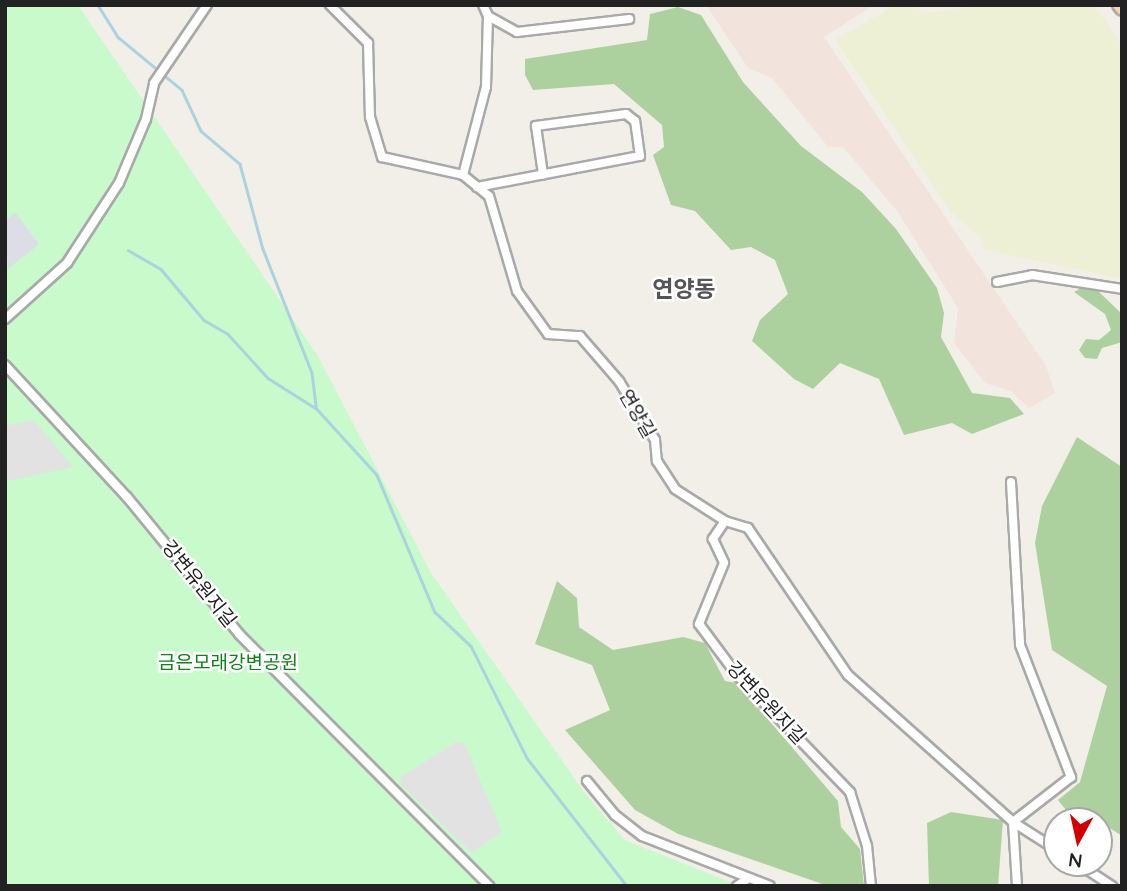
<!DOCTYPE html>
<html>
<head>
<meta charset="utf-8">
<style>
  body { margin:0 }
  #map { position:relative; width:1127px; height:891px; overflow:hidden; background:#f2efe9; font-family:Quicksand,"Noto Sans KR",sans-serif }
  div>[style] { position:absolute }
  .military>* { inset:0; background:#f3e3dd }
  .farmland>* { inset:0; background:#eef0d5 }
  .forest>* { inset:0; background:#add19e }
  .park>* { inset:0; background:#c8facc }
  .parking>* { inset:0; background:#e2e2e2 }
  .plaza>* { inset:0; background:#dddde8 }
  .stream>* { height:2.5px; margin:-1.25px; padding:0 1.25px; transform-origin:1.25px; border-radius:1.25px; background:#aad3df }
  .roads { filter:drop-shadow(2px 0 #a9a9a9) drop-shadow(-2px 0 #a9a9a9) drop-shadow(0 2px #a9a9a9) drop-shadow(0 -2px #a9a9a9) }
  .minor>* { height:8px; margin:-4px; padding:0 4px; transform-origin:4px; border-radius:4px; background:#fff }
  .major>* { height:10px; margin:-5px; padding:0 5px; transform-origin:5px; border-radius:5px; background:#fcd6a4 }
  span { translate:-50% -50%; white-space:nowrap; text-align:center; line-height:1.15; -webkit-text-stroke:5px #fff; paint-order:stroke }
  .street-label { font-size:19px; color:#222 }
  .park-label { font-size:19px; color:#0c8416 }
  .quarter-label { font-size:23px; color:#555; font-weight:700 }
  .frame { position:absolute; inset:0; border:7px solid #222; pointer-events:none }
  .north { position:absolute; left:1043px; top:807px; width:70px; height:70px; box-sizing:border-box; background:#fff; border:2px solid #a7a7a7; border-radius:50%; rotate:188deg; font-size:19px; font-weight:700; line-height:28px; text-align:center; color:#222 }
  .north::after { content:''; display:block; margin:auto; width:24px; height:32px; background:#d40000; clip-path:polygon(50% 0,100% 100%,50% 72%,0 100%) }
</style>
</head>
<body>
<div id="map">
  <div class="military">
    <i style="clip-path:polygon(706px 5px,874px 5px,824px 37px,1046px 366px,1055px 393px,1029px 408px,1011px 391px,985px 383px,954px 343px,958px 308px,897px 211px,843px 147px,828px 147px,772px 78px,748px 68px)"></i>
  </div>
  <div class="farmland">
    <i style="clip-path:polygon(895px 5px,913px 5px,924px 13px,984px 5px,1094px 5px,1122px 45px,1122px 279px,984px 250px,982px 239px,951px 212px,835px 40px)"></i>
  </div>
  <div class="forest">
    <i style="clip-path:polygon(678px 7px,701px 15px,743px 82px,801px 146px,862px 192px,896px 229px,937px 288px,944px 313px,941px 337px,972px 393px,1010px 398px,1024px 414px,972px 434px,952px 423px,904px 435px,879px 379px,840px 363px,813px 389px,794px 379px,752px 341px,760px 320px,788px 294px,775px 260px,751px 247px,731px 250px,695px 211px,671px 205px,653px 155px,664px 147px,662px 125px,614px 84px,533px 90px,525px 75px,525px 59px,647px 40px,650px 14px)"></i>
    <i style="clip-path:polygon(1081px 288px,1098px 291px,1122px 314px,1122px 342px,1102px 348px,1097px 359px,1085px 358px,1079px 350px,1086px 339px,1099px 340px,1111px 330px,1105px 314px,1074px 292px)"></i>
    <i style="clip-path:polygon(1077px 437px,1122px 467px,1122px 836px,1099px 821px,1070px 815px,1058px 800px,1080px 782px,1107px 686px,1052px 650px,1035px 543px,1042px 506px)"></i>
    <i style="clip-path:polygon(557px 581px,577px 598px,579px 627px,613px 650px,683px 637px,705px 643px,725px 681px,737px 683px,838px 801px,841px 827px,860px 849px,864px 886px,828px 886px,678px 834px,635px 810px,565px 730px,610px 710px,592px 665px,535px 644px)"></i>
    <i style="clip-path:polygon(951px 812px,1003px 820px,998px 886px,929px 886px,927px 823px)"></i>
  </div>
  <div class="park">
    <i style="clip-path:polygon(5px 5px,78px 5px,318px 356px,431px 573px,584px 792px,625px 840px,740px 886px,5px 886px)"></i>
  </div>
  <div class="parking">
    <i style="clip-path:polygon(34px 420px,73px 467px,7px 481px,5px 426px)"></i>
    <i style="clip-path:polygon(456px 742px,464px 743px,502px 832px,472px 853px,400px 784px,401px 777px)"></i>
  </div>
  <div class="plaza">
    <i style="clip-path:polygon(15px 212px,39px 244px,8px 269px,5px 221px)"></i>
  </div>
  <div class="stream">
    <i style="left:98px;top:5px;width:38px;rotate:58deg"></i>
    <i style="left:118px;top:37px;width:83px;rotate:39.6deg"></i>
    <i style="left:182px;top:90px;width:45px;rotate:65.1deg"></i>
    <i style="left:201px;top:131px;width:51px;rotate:40.2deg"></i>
    <i style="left:240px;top:164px;width:88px;rotate:74.9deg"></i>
    <i style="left:263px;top:249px;width:133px;rotate:68.4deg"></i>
    <i style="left:312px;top:373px;width:34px;rotate:83deg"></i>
    <i style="left:128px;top:250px;width:38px;rotate:30deg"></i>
    <i style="left:161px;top:269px;width:67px;rotate:49.9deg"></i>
    <i style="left:204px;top:320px;width:28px;rotate:30deg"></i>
    <i style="left:228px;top:334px;width:59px;rotate:47.7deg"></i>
    <i style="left:268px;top:378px;width:58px;rotate:32.3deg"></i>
    <i style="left:317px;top:409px;width:89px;rotate:47.7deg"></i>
    <i style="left:377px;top:475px;width:149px;rotate:67.1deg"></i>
    <i style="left:435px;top:612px;width:50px;rotate:43.4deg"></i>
    <i style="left:471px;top:646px;width:125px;rotate:63.4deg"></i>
    <i style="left:527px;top:758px;width:162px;rotate:52deg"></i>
  </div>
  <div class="roads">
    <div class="minor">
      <i style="left:330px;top:5px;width:54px;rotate:45deg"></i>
      <i style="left:368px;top:43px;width:74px;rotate:88.5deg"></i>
      <i style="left:370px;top:117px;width:42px;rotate:73.3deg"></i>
      <i style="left:382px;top:157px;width:83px;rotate:12.5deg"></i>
      <i style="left:463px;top:175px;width:33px;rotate:39deg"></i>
      <i style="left:489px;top:196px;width:99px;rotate:73.6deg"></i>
      <i style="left:517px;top:291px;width:53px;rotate:54.2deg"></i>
      <i style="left:548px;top:334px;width:32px;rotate:4deg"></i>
      <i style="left:580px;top:336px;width:60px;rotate:49.1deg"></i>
      <i style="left:619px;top:381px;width:69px;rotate:58.6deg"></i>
      <i style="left:655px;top:440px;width:21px;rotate:85deg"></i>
      <i style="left:657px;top:461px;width:33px;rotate:57deg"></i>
      <i style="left:675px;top:489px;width:59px;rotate:32.6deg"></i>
      <i style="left:725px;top:521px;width:24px;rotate:17deg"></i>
      <i style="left:748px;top:528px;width:178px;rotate:55.8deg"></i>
      <i style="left:848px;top:675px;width:221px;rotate:41.7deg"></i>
      <i style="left:1013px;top:822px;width:52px;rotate:32.5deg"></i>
      <i style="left:488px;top:16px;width:33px;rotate:29deg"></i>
      <i style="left:517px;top:32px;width:113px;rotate:-6.6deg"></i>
      <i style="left:463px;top:175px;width:91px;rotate:-75.4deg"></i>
      <i style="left:486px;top:87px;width:71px;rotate:-88.4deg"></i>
      <i style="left:488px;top:16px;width:12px;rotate:-114deg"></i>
      <i style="left:477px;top:187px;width:166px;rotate:-10.8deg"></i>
      <i style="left:640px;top:156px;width:35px;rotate:-98deg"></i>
      <i style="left:635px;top:121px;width:11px;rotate:-142deg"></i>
      <i style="left:626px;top:114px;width:91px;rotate:172.4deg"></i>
      <i style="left:536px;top:126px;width:49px;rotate:81.7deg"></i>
      <i style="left:997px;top:282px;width:36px;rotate:-11deg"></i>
      <i style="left:1032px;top:275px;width:91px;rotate:8.8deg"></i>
      <i style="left:5px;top:319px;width:84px;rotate:-42.1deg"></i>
      <i style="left:67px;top:263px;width:95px;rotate:-57deg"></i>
      <i style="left:119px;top:183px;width:69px;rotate:-67.1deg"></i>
      <i style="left:146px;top:119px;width:37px;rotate:-77deg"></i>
      <i style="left:154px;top:83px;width:94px;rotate:-55.8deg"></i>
      <i style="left:5px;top:365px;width:180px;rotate:47.3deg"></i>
      <i style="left:127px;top:497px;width:178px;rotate:50.7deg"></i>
      <i style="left:240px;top:635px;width:354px;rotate:45.2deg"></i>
      <i style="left:1011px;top:482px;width:163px;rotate:86.8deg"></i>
      <i style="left:1020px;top:645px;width:142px;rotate:68.9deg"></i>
      <i style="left:1071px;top:777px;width:73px;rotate:142.2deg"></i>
      <i style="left:1013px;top:822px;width:64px;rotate:86.4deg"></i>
      <i style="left:725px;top:521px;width:22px;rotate:124deg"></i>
      <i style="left:713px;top:539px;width:26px;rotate:65deg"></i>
      <i style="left:724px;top:563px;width:66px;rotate:112.3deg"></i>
      <i style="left:699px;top:624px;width:64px;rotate:53.3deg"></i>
      <i style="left:737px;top:675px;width:163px;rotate:46deg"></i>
      <i style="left:850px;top:792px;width:57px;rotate:72.5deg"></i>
      <i style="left:867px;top:846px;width:40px;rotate:84.3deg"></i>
      <i style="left:587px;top:781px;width:44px;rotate:50.5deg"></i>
      <i style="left:615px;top:815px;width:34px;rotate:38deg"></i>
      <i style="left:642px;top:836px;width:137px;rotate:21.3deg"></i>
      <i style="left:1077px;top:863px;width:42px;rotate:33.3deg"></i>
      <i style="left:737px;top:886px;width:14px;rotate:-34deg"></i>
    </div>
    <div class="major">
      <i style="left:1118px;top:5px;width:6px;rotate:51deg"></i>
    </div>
  </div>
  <div class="street-label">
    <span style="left:637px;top:414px;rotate:60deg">연양길</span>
    <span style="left:199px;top:584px;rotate:51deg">강변유원지길</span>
    <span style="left:766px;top:703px;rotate:47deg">강변유원지길</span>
  </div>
  <div class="park-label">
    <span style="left:228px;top:663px">금은모래강변공원</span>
  </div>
  <div class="quarter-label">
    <span style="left:684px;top:289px">연양동</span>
  </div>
  <div class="frame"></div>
  <div class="north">N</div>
</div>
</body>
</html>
